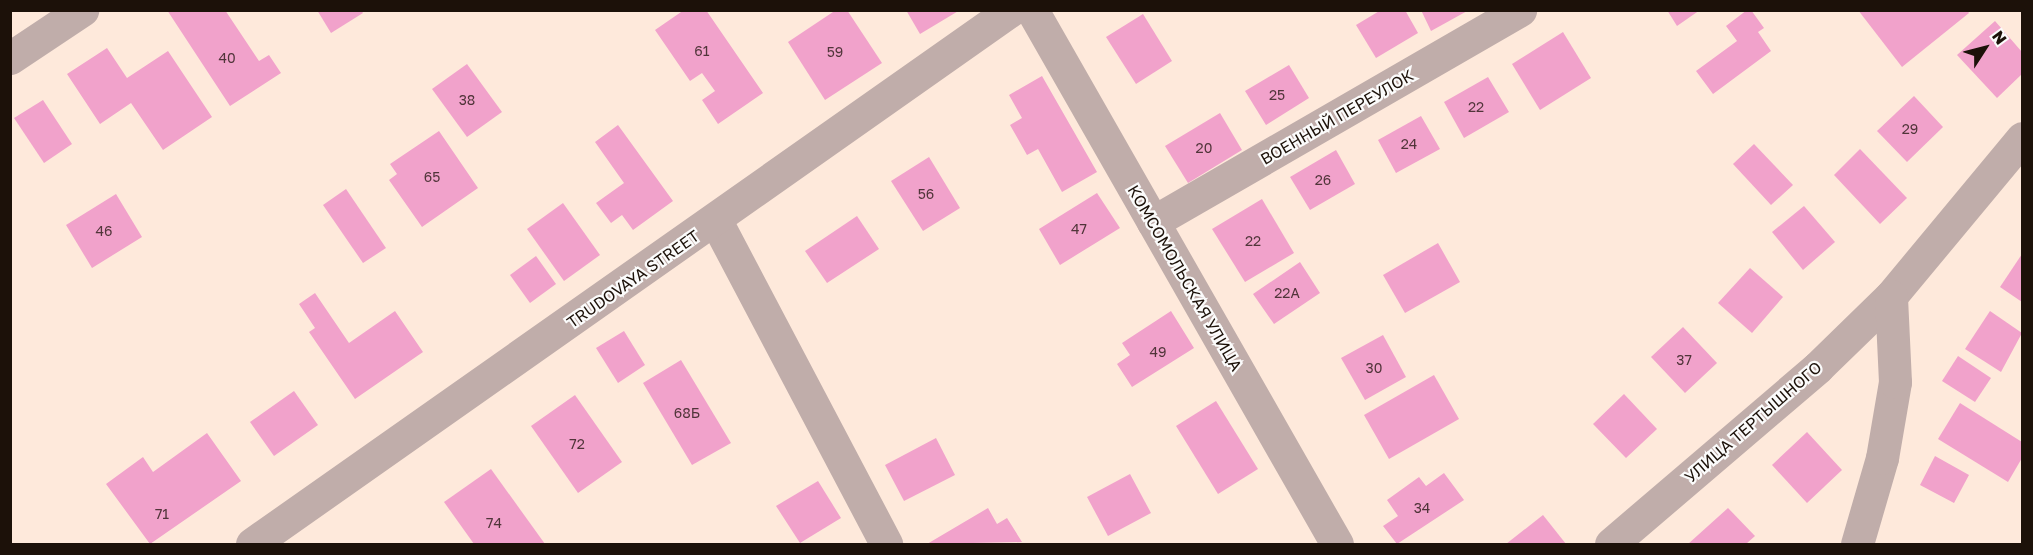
<!DOCTYPE html>
<html>
<head>
<meta charset="utf-8">
<style>
  body { margin:0 }
  #map { position:relative; width:2033px; height:555px; overflow:hidden; background:#fee9db; font-family:"Golos Text",sans-serif }
  div>[style] { position:absolute }
  .building>* { inset:0; background:#f1a2cb }
  .street>* { height:33px; margin:-16.5px; padding:0 16.5px; transform-origin:16.5px; border-radius:16.5px; background:#c0adaa }
  span { translate:-50% -50%; white-space:nowrap; text-align:center; line-height:1.15; -webkit-text-stroke:4.5px #fbfbfb; paint-order:stroke }
  .number-label { font-size:14px; color:#51353a }
  .number-label span { -webkit-text-stroke-width:0 }
  .street-label { font-size:16px; color:#1c1109 }
  .frame { position:absolute; inset:0; border:12px solid #1c1109; pointer-events:none }
  .north { position:absolute; left:1955px; top:18px; width:60px; height:60px; -webkit-text-stroke:4px #fbfbfb; paint-order:stroke; rotate:54deg; font-size:16px; font-weight:700; line-height:24px; text-align:center; color:#1c1109 }
  .north::after { content:''; display:block; margin:auto; width:21px; height:27px; background:#1c1109; clip-path:polygon(50% 0,100% 100%,50% 72%,0 100%) }
</style>
</head>
<body>
<div id="map">
  <div class="building">
    <i style="clip-path:polygon(167px 10px,225px 10px,259px 61px,269px 55px,281px 73px,230px 106px)"></i>
    <i style="clip-path:polygon(317px 10px,361px 10px,363px 13px,331px 33px)"></i>
    <i style="clip-path:polygon(684px 10px,706px 10px,763px 93px,718px 124px,702px 100px,715px 91px,702px 73px,690px 81px,655px 30px)"></i>
    <i style="clip-path:polygon(836px 10px,847px 10px,882px 63px,825px 100px,788px 42px)"></i>
    <i style="clip-path:polygon(906px 10px,960px 10px,920px 34px)"></i>
    <i style="clip-path:polygon(1381px 10px,1405px 10px,1418px 33px,1376px 58px,1356px 25px)"></i>
    <i style="clip-path:polygon(1421px 10px,1469px 10px,1431px 31px)"></i>
    <i style="clip-path:polygon(1667px 10px,1700px 10px,1677px 26px)"></i>
    <i style="clip-path:polygon(1747px 10px,1751px 10px,1764px 28px,1758px 32px,1771px 51px,1713px 94px,1696px 71px,1737px 41px,1726px 26px)"></i>
    <i style="clip-path:polygon(1858px 10px,1967px 10px,1969px 13px,1902px 67px)"></i>
    <i style="clip-path:polygon(1143px 14px,1172px 61px,1136px 84px,1106px 37px)"></i>
    <i style="clip-path:polygon(1995px 21px,2022px 52px,2022px 74px,1997px 98px,1957px 55px)"></i>
    <i style="clip-path:polygon(1563px 32px,1591px 78px,1540px 110px,1512px 64px)"></i>
    <i style="clip-path:polygon(107px 48px,127px 78px,168px 51px,212px 117px,163px 150px,131px 103px,100px 124px,67px 74px)"></i>
    <i style="clip-path:polygon(467px 64px,502px 112px,467px 137px,432px 89px)"></i>
    <i style="clip-path:polygon(1289px 65px,1309px 98px,1266px 125px,1245px 91px)"></i>
    <i style="clip-path:polygon(1042px 76px,1097px 172px,1062px 192px,1038px 149px,1027px 155px,1010px 125px,1022px 118px,1009px 95px)"></i>
    <i style="clip-path:polygon(1488px 77px,1509px 112px,1464px 138px,1444px 102px)"></i>
    <i style="clip-path:polygon(1914px 96px,1943px 127px,1907px 162px,1877px 131px)"></i>
    <i style="clip-path:polygon(43px 100px,72px 144px,44px 163px,14px 118px)"></i>
    <i style="clip-path:polygon(1220px 113px,1242px 150px,1188px 183px,1165px 146px)"></i>
    <i style="clip-path:polygon(1421px 116px,1440px 149px,1396px 173px,1378px 140px)"></i>
    <i style="clip-path:polygon(618px 125px,673px 201px,633px 230px,622px 215px,611px 223px,596px 203px,624px 183px,595px 142px)"></i>
    <i style="clip-path:polygon(439px 131px,478px 188px,422px 227px,389px 180px,397px 174px,390px 164px)"></i>
    <i style="clip-path:polygon(1754px 144px,1793px 185px,1771px 205px,1733px 164px)"></i>
    <i style="clip-path:polygon(1860px 149px,1907px 198px,1880px 224px,1834px 175px)"></i>
    <i style="clip-path:polygon(1336px 150px,1355px 184px,1310px 210px,1290px 177px)"></i>
    <i style="clip-path:polygon(929px 157px,960px 208px,923px 231px,891px 181px)"></i>
    <i style="clip-path:polygon(346px 189px,386px 248px,363px 263px,323px 205px)"></i>
    <i style="clip-path:polygon(1097px 193px,1120px 228px,1060px 265px,1039px 229px)"></i>
    <i style="clip-path:polygon(116px 194px,142px 237px,92px 268px,66px 225px)"></i>
    <i style="clip-path:polygon(1262px 199px,1294px 253px,1245px 282px,1212px 229px)"></i>
    <i style="clip-path:polygon(563px 203px,600px 255px,564px 281px,527px 229px)"></i>
    <i style="clip-path:polygon(1804px 206px,1835px 242px,1803px 270px,1772px 232px)"></i>
    <i style="clip-path:polygon(857px 216px,879px 249px,827px 283px,805px 251px)"></i>
    <i style="clip-path:polygon(1438px 243px,1460px 282px,1405px 313px,1383px 275px)"></i>
    <i style="clip-path:polygon(2022px 254px,2022px 302px,2000px 287px)"></i>
    <i style="clip-path:polygon(536px 256px,556px 284px,530px 303px,510px 275px)"></i>
    <i style="clip-path:polygon(1300px 262px,1320px 293px,1274px 324px,1253px 294px)"></i>
    <i style="clip-path:polygon(1750px 268px,1783px 297px,1752px 333px,1718px 303px)"></i>
    <i style="clip-path:polygon(315px 293px,349px 343px,395px 311px,423px 352px,355px 399px,309px 332px,315px 328px,299px 304px)"></i>
    <i style="clip-path:polygon(1171px 311px,1194px 348px,1132px 387px,1117px 364px,1130px 355px,1122px 343px)"></i>
    <i style="clip-path:polygon(1990px 311px,2022px 333px,2001px 372px,1965px 349px)"></i>
    <i style="clip-path:polygon(1683px 327px,1717px 363px,1685px 393px,1651px 357px)"></i>
    <i style="clip-path:polygon(624px 331px,645px 365px,618px 383px,596px 348px)"></i>
    <i style="clip-path:polygon(1383px 335px,1406px 377px,1365px 400px,1341px 358px)"></i>
    <i style="clip-path:polygon(1958px 356px,1991px 378px,1975px 402px,1942px 381px)"></i>
    <i style="clip-path:polygon(681px 360px,731px 443px,692px 465px,643px 383px)"></i>
    <i style="clip-path:polygon(1434px 375px,1459px 419px,1389px 459px,1364px 415px)"></i>
    <i style="clip-path:polygon(294px 391px,318px 425px,274px 456px,250px 422px)"></i>
    <i style="clip-path:polygon(1624px 394px,1657px 429px,1626px 458px,1593px 424px)"></i>
    <i style="clip-path:polygon(575px 395px,622px 462px,578px 493px,531px 426px)"></i>
    <i style="clip-path:polygon(1216px 401px,1258px 469px,1218px 494px,1176px 426px)"></i>
    <i style="clip-path:polygon(1960px 403px,2022px 442px,2022px 458px,2008px 482px,1938px 439px)"></i>
    <i style="clip-path:polygon(1807px 432px,1842px 470px,1807px 503px,1772px 465px)"></i>
    <i style="clip-path:polygon(207px 433px,241px 481px,150px 544px,106px 484px,143px 457px,153px 472px)"></i>
    <i style="clip-path:polygon(936px 438px,955px 475px,904px 501px,885px 465px)"></i>
    <i style="clip-path:polygon(1935px 456px,1969px 475px,1954px 503px,1920px 485px)"></i>
    <i style="clip-path:polygon(491px 469px,545px 544px,474px 544px,444px 502px)"></i>
    <i style="clip-path:polygon(1444px 473px,1464px 500px,1397px 544px,1383px 526px,1398px 516px,1387px 500px,1419px 477px,1426px 486px)"></i>
    <i style="clip-path:polygon(1130px 474px,1151px 513px,1108px 536px,1087px 497px)"></i>
    <i style="clip-path:polygon(818px 481px,841px 518px,800px 543px,776px 506px)"></i>
    <i style="clip-path:polygon(988px 508px,997px 524px,1007px 518px,1022px 542px,927px 544px)"></i>
    <i style="clip-path:polygon(1728px 508px,1755px 536px,1746px 544px,1688px 544px)"></i>
    <i style="clip-path:polygon(1543px 515px,1566px 544px,1506px 544px)"></i>
  </div>
  <div class="street">
    <i style="left:1032px;top:10px;width:615px;rotate:60.27deg"></i>
    <i style="left:10px;top:58px;width:87px;rotate:-33.7deg"></i>
    <i style="left:716px;top:221px;width:365px;rotate:62.2deg"></i>
    <i style="left:1153px;top:222px;width:424px;rotate:-30deg"></i>
    <i style="left:252px;top:544px;width:928px;rotate:-35.13deg"></i>
    <i style="left:1611px;top:544px;width:272px;rotate:-40.5deg"></i>
    <i style="left:1818px;top:367px;width:102px;rotate:-44.2deg"></i>
    <i style="left:1891px;top:296px;width:205px;rotate:-50.3deg"></i>
    <i style="left:1857px;top:544px;width:90px;rotate:-73.8deg"></i>
    <i style="left:1882px;top:458px;width:77px;rotate:-80.3deg"></i>
    <i style="left:1895px;top:382px;width:86px;rotate:-92.7deg"></i>
  </div>
  <div class="number-label">
    <span style="left:702px;top:51px">61</span>
    <span style="left:835px;top:52px">59</span>
    <span style="left:227px;top:58px">40</span>
    <span style="left:1277px;top:95px">25</span>
    <span style="left:467px;top:100px">38</span>
    <span style="left:1476px;top:107px">22</span>
    <span style="left:1910px;top:129px">29</span>
    <span style="left:1409px;top:144px">24</span>
    <span style="left:1204px;top:148px">20</span>
    <span style="left:432px;top:177px">65</span>
    <span style="left:1323px;top:180px">26</span>
    <span style="left:926px;top:194px">56</span>
    <span style="left:1079px;top:229px">47</span>
    <span style="left:104px;top:231px">46</span>
    <span style="left:1253px;top:241px">22</span>
    <span style="left:1287px;top:293px">22А</span>
    <span style="left:1158px;top:352px">49</span>
    <span style="left:1684px;top:360px">37</span>
    <span style="left:1374px;top:368px">30</span>
    <span style="left:687px;top:413px">68Б</span>
    <span style="left:577px;top:444px">72</span>
    <span style="left:1422px;top:508px">34</span>
    <span style="left:162px;top:514px">71</span>
    <span style="left:494px;top:523px">74</span>
  </div>
  <div class="street-label">
    <span style="left:1337px;top:117px;rotate:-30deg">ВОЕННЫЙ ПЕРЕУЛОК</span>
    <span style="left:1185px;top:278px;rotate:60deg">КОМСОМОЛЬСКАЯ УЛИЦА</span>
    <span style="left:633px;top:279px;rotate:-35deg">TRUDOVAYA STREET</span>
    <span style="left:1753px;top:422px;rotate:-41deg">УЛИЦА ТЕРТЫШНОГО</span>
  </div>
  <div class="frame"></div>
  <div class="north">N</div>
</div>
</body>
</html>
